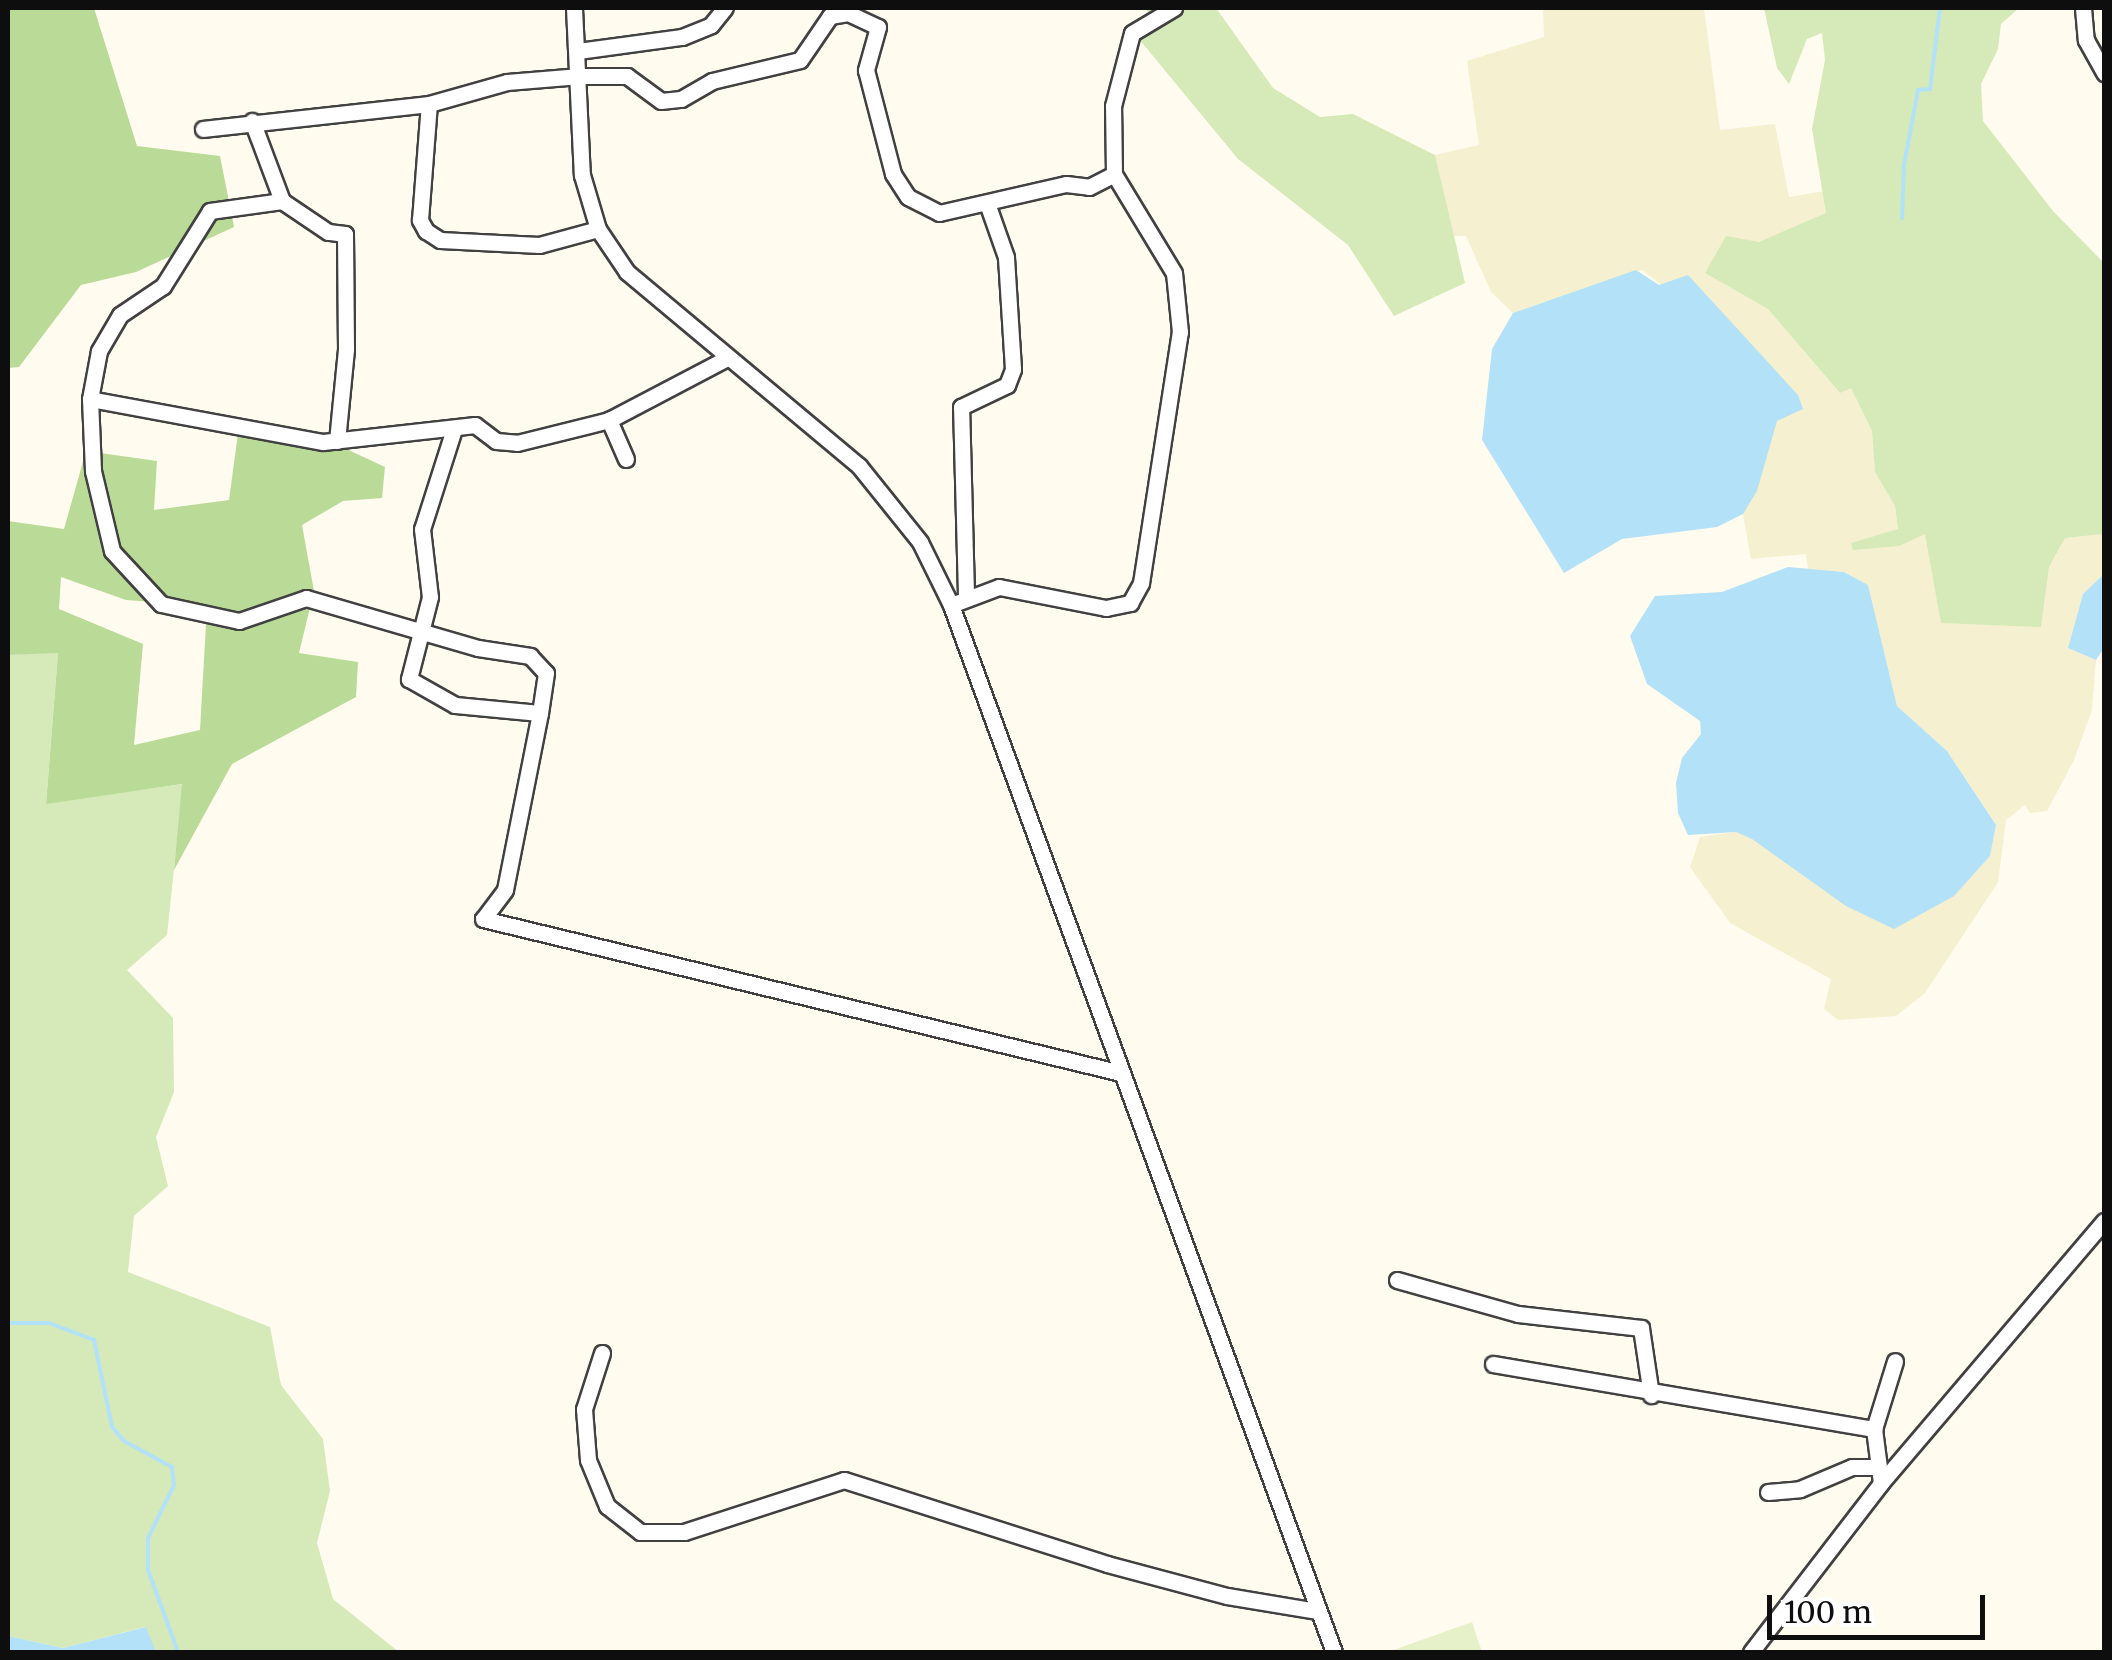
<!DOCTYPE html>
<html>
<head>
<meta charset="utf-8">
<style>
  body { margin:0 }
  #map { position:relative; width:2112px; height:1660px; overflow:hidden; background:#fffbef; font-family:Merriweather,serif }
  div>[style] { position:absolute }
  .farmland>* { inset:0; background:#f5f0cf }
  .green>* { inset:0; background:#d5eab8 }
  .forest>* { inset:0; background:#b9db97 }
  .pitch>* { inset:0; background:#e6f1ca }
  .water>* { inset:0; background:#b3e1f7 }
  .stream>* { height:4px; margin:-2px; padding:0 2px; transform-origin:2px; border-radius:2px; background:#b3e1f7 }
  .roads { filter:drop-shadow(2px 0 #414141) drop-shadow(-2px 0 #414141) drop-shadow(0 2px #414141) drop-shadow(0 -2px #414141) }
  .minor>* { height:15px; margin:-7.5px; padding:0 7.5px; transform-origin:7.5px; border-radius:7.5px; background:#fff }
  span { translate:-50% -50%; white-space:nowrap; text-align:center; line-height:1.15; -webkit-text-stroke:10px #fff; paint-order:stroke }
  .frame { position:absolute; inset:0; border:10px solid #0e0e0e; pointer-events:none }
  .scale { position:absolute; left:1767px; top:1595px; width:218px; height:45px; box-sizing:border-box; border:5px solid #0e0e0e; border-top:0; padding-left:12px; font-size:30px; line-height:35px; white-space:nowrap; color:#0e0e0e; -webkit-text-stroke:8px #fff; paint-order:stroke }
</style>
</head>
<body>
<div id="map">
  <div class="farmland">
    <i style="clip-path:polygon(1543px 8px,1704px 8px,1720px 130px,1775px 124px,1789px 197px,1825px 191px,1826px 213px,1705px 273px,1768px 309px,1840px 393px,1851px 387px,1872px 431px,1875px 472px,1895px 506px,1898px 530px,1852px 543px,1925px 534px,2040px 626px,2049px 567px,2065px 538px,2104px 534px,2104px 574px,2083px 594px,2068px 648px,2096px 660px,2092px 710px,2074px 760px,2047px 811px,2030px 813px,2025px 805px,2006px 820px,1998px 882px,1925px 993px,1896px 1016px,1838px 1020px,1824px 1009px,1831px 979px,1730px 923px,1690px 867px,1700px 837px,1736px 832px,1954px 896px,1990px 856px,1996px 825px,1947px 751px,1897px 706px,1868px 585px,1845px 572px,1808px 569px,1806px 554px,1751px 559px,1743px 514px,1772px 430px,1777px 420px,1802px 409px,1787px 383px,1642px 270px,1513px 313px,1491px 292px,1466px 236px,1453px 236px,1435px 155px,1479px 145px,1467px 61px,1544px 37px)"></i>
  </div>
  <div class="green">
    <i style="clip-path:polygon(1145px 8px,1216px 8px,1273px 88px,1320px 117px,1353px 114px,1435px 155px,1465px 283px,1394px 316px,1348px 245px,1238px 159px,1134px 33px,1153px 19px)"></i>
    <i style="clip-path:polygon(1764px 8px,2019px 8px,2001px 24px,1998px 49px,1981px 84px,1983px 121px,2053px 211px,2104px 263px,2104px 534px,2065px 538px,2049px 567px,2041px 627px,1941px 623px,1925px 534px,1899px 546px,1853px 550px,1851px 543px,1898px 529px,1895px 506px,1875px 472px,1872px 431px,1851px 388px,1840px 393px,1768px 309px,1705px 273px,1726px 236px,1759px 242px,1826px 213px,1812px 129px,1825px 60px,1822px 33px,1807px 39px,1789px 84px,1777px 68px)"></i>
    <i style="clip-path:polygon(58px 652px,46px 803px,183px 784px,167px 935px,127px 970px,173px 1018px,174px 1092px,156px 1137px,168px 1186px,134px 1216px,128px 1272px,270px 1327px,281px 1385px,323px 1439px,330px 1491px,317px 1543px,333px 1599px,399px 1652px,156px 1652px,145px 1627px,63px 1648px,8px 1636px,8px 655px)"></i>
  </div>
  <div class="forest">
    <i style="clip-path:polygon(8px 8px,94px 8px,137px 146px,220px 156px,234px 227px,136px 272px,81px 285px,19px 367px,8px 368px)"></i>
    <i style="clip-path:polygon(evenodd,239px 426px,312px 433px,385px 467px,382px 498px,343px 501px,302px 525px,314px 591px,299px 653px,358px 662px,356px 697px,232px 764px,174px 870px,182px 784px,46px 804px,58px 653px,8px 655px,8px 521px,64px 529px,86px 451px,157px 461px,154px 510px,229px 500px,239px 426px,61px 577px,126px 600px,207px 606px,200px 730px,134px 745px,143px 644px,59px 609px,61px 577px)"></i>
  </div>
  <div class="pitch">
    <i style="clip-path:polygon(1472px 1622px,1482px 1652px,1388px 1652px)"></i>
  </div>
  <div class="water">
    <i style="clip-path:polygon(1636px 270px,1659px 285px,1688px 275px,1798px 395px,1803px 409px,1777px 421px,1757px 491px,1743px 514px,1717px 527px,1622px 539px,1564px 573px,1482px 440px,1492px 349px,1513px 313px)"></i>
    <i style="clip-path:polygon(1788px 567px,1844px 572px,1868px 585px,1897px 706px,1947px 751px,1996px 825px,1990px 856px,1954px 896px,1894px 929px,1846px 906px,1752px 839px,1736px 832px,1688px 835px,1678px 813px,1676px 783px,1682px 758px,1701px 734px,1700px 721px,1647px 684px,1630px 636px,1655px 596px,1722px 592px)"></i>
    <i style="clip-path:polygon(2104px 574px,2104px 648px,2096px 660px,2068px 648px,2083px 594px)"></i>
    <i style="clip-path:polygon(146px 1627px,156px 1652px,8px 1652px,8px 1636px,63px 1648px)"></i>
  </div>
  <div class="stream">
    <i style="left:1902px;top:218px;width:53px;rotate:-87.8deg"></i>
    <i style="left:1904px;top:165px;width:76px;rotate:-79.4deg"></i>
    <i style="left:1918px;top:90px;width:12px;rotate:-5deg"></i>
    <i style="left:1930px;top:89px;width:82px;rotate:-83deg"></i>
    <i style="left:8px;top:1323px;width:41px"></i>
    <i style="left:49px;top:1323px;width:48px;rotate:20.7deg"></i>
    <i style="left:94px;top:1340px;width:89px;rotate:78.3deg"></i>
    <i style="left:112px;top:1427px;width:18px;rotate:49deg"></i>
    <i style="left:124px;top:1441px;width:55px;rotate:28.4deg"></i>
    <i style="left:172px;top:1467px;width:18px;rotate:84deg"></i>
    <i style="left:174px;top:1485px;width:59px;rotate:116.1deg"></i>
    <i style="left:148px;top:1538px;width:32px;rotate:90deg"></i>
    <i style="left:148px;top:1570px;width:87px;rotate:69.9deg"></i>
  </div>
  <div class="roads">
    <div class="minor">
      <i style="left:574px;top:8px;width:167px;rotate:87.3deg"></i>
      <i style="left:582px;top:175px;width:56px;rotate:73.5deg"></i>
      <i style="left:598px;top:229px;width:52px;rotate:56deg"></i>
      <i style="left:627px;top:272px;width:302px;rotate:39.9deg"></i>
      <i style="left:859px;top:466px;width:97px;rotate:51.2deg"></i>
      <i style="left:920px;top:542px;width:70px;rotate:63.8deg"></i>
      <i style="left:951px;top:605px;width:1115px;rotate:69.91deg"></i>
      <i style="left:2083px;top:8px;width:32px;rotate:85deg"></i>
      <i style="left:2086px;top:40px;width:38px;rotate:61deg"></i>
      <i style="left:578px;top:51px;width:105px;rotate:-7.7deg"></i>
      <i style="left:682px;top:37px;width:31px;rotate:-22deg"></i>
      <i style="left:711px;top:25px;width:22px;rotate:-51deg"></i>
      <i style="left:252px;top:121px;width:85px;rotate:69.4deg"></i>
      <i style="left:203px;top:129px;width:227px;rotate:-6.3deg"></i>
      <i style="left:598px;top:229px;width:61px;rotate:164.8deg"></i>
      <i style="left:539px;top:245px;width:99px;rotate:-177.1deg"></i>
      <i style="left:440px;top:240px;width:17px;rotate:-147deg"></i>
      <i style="left:426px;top:231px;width:13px;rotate:-119deg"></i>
      <i style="left:420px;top:220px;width:116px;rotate:-85.6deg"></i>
      <i style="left:429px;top:104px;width:81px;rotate:-15.8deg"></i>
      <i style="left:507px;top:82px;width:73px;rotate:-4.7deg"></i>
      <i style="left:580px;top:76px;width:47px"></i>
      <i style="left:627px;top:76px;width:42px;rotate:36.3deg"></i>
      <i style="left:661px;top:101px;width:20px;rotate:-6deg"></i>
      <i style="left:681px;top:99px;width:36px;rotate:-30deg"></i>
      <i style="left:712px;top:81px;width:90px;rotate:-13.4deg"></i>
      <i style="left:800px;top:60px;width:53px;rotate:-55.7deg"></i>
      <i style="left:830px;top:16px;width:18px;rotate:-9deg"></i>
      <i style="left:848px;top:13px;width:33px;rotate:25deg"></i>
      <i style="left:878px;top:27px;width:45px;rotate:105.6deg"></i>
      <i style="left:866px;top:70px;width:107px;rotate:75.4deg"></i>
      <i style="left:893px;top:174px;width:27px;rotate:57deg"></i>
      <i style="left:908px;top:197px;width:35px;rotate:27deg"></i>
      <i style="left:939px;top:213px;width:130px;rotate:-12.9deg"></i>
      <i style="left:1066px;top:184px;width:23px;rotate:7deg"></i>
      <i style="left:1089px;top:187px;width:28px;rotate:-27deg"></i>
      <i style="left:90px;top:399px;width:237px;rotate:10.5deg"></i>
      <i style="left:323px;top:442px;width:153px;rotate:-6.4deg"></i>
      <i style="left:475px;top:425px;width:26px;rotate:37deg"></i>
      <i style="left:496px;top:441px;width:21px;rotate:5deg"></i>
      <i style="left:517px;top:443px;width:95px;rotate:-14deg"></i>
      <i style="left:454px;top:429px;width:105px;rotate:107.7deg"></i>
      <i style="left:422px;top:529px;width:68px;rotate:83.3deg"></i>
      <i style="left:430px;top:597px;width:85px;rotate:104.4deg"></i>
      <i style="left:409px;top:679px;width:53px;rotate:29.5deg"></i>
      <i style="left:455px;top:705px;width:85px;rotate:5.4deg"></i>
      <i style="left:337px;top:441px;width:92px;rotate:-84.4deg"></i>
      <i style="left:346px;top:349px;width:115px;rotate:-90.5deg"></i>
      <i style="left:345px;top:234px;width:17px;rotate:-173deg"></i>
      <i style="left:328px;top:232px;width:55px;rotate:-146deg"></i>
      <i style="left:282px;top:201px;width:73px;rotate:172.1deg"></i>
      <i style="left:210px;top:211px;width:89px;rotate:122.1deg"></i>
      <i style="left:163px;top:286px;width:52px;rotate:146deg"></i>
      <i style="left:120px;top:315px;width:42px;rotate:120.3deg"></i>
      <i style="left:99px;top:351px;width:49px;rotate:100.6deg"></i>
      <i style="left:90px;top:399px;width:72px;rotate:87.6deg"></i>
      <i style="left:93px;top:471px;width:82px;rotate:76.6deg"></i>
      <i style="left:112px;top:551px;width:72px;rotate:47.2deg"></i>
      <i style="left:161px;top:604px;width:80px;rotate:12.3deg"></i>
      <i style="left:239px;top:621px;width:71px;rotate:-18.9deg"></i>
      <i style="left:306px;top:598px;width:179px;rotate:16.2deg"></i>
      <i style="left:478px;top:648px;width:53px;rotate:8.7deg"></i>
      <i style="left:530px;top:656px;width:23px;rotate:47deg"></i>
      <i style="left:546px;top:673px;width:40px;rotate:98.5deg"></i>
      <i style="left:540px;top:713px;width:180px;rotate:101.2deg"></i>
      <i style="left:505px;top:890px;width:36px;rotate:127deg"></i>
      <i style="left:483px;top:919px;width:656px;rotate:13.57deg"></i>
      <i style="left:626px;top:459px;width:43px;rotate:-113.6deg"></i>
      <i style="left:609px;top:420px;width:131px;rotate:-27.7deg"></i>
      <i style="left:966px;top:595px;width:188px;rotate:-91.5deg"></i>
      <i style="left:961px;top:407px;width:51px;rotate:-25.6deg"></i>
      <i style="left:1007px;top:385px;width:17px;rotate:-69deg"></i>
      <i style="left:1013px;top:369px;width:112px;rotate:-93.6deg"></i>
      <i style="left:1006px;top:257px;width:57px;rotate:-109.4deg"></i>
      <i style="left:951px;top:605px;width:51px;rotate:-20.6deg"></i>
      <i style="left:999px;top:587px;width:109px;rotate:11.1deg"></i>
      <i style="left:1106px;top:608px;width:25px;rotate:-12deg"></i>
      <i style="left:1130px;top:603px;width:23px;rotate:-61deg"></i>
      <i style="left:1141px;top:583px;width:254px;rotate:-81.2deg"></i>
      <i style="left:1180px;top:332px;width:59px;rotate:-95.8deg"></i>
      <i style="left:1174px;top:273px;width:116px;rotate:-121.2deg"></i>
      <i style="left:1114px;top:174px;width:68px;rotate:-90.8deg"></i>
      <i style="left:1113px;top:106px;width:75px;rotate:-75.4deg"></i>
      <i style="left:1132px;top:33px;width:49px;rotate:-30.8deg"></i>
      <i style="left:1397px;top:1280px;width:126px;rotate:15.7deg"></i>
      <i style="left:1518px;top:1314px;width:124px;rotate:6.5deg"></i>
      <i style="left:1641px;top:1328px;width:68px;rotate:81.5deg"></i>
      <i style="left:602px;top:1353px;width:59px;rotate:107.8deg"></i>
      <i style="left:584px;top:1409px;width:51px;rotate:85.5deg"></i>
      <i style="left:588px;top:1460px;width:50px;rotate:67.6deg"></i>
      <i style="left:607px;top:1506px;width:42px;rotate:38.2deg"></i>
      <i style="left:640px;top:1532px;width:44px"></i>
      <i style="left:684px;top:1532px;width:168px;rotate:-18deg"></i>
      <i style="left:844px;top:1480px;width:276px;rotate:17.7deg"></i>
      <i style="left:1107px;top:1564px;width:124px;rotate:14.9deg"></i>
      <i style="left:1227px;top:1596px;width:92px;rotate:9.4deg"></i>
      <i style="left:1493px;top:1364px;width:387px;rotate:9.7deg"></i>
      <i style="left:1874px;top:1429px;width:54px;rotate:82.6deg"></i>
      <i style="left:1874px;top:1429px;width:71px;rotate:-72.8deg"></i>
      <i style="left:1768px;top:1492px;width:32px;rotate:-5deg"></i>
      <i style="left:1800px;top:1489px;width:56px;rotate:-22.9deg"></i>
      <i style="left:1852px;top:1467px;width:26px"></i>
      <i style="left:1751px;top:1652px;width:213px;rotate:-52.4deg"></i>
      <i style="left:1881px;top:1483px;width:344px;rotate:-49.6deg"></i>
    </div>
  </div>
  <div class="frame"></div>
  <div class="scale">100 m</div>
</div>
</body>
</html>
